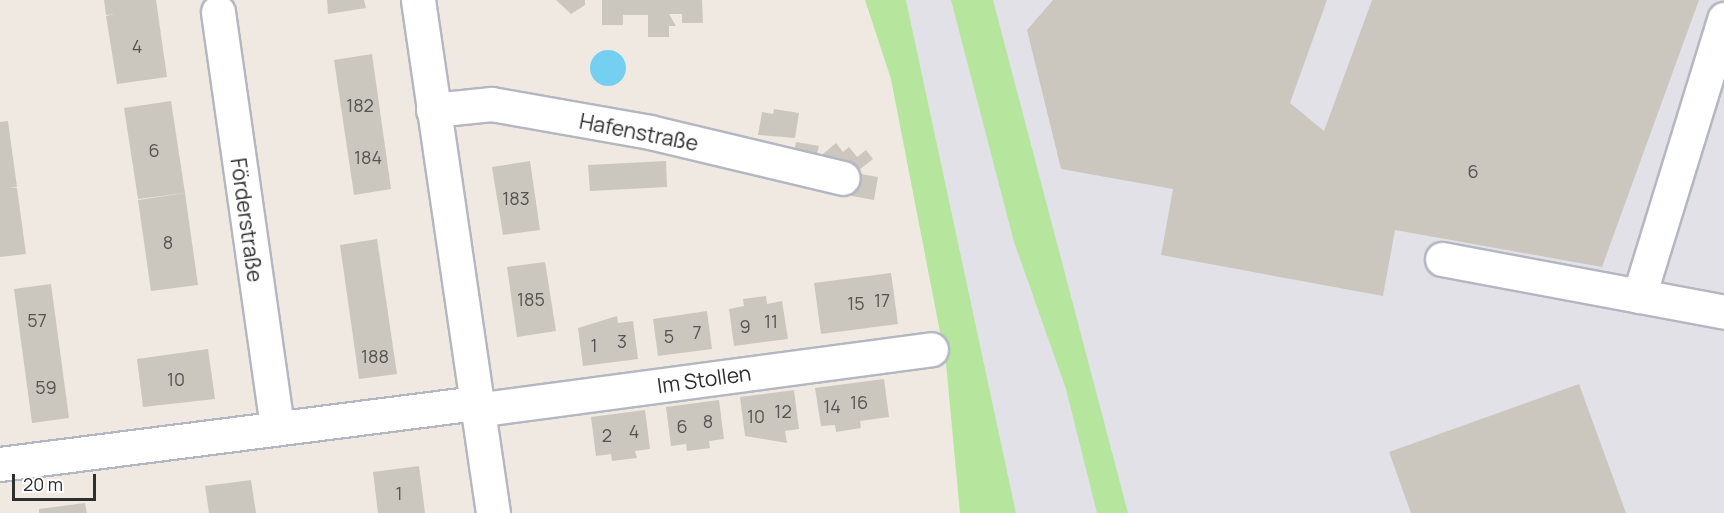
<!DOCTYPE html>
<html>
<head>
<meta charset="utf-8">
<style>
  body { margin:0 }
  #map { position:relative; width:1724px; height:513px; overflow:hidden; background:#efe9e1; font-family:Manrope,sans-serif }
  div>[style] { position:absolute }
  .industrial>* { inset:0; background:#e3e1e8 }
  .green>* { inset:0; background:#b6e59e }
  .water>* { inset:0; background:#75cff0 }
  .round { border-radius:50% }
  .building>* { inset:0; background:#cbc7bf }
  .roads { filter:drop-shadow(2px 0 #b4b7c1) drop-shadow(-2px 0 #b4b7c1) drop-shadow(0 2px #b4b7c1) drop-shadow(0 -2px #b4b7c1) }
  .minor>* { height:33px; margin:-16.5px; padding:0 16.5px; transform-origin:16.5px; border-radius:16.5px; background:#fff }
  span { translate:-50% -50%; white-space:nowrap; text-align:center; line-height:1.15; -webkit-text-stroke:5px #fff; paint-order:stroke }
  .number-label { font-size:18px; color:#555452 }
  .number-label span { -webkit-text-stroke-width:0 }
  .street-label { font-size:21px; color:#2e2e2e }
  .scale { position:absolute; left:12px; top:474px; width:84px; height:27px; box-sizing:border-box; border:3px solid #2e2e2e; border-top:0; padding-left:8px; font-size:18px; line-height:21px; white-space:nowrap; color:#2e2e2e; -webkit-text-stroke:4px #fff; paint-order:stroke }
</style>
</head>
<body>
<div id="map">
  <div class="industrial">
    <i style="clip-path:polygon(906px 0,1724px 0,1724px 513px,1016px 513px)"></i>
  </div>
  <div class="green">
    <i style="clip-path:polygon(865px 0,906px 0,1016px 513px,960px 513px,946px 363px,891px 79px)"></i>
    <i style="clip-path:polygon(951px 0,993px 0,1128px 513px,1097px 513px,1066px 389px,1014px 242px)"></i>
  </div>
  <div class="water">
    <i class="round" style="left:590px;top:50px;width:36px;height:36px"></i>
  </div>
  <div class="building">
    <i style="clip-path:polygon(104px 0,156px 0,167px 77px,117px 84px,106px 16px,115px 14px,106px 15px)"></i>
    <i style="clip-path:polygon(327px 0,364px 0,366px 8px,328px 14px)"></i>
    <i style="clip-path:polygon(556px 0,585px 0,585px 5px,571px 14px)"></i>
    <i style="clip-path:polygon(602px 0,702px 0,703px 23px,682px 23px,682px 14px,669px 14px,676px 26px,669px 26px,669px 37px,648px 37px,648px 15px,623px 15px,623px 25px,602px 25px)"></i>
    <i style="clip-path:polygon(1053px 0,1327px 0,1290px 103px,1324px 131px,1372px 0,1699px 0,1602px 267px,1395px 230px,1383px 296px,1161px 255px,1173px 189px,1061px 169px,1027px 30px)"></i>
    <i style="clip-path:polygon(372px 54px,391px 189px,354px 195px,334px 60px)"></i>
    <i style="clip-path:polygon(171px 101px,185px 193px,138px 199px,124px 108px)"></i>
    <i style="clip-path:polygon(774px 109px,799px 113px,795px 138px,758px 135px,762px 112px,773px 114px)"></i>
    <i style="clip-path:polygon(8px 121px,17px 187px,10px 188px,17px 188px,26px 254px,0 257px,0 122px)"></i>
    <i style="clip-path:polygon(796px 142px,819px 146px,816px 158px,794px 153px)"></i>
    <i style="clip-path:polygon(836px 143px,843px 152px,849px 147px,857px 157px,866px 150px,873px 159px,855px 173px,817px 159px)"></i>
    <i style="clip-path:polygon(530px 161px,540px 230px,503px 235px,492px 167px)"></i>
    <i style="clip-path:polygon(666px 161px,667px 187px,590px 191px,588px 165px)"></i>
    <i style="clip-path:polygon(855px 173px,878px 177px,874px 200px,852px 196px)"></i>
    <i style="clip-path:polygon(185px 193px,198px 285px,151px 291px,138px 200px)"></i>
    <i style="clip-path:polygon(377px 239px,397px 374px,359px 379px,340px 245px)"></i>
    <i style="clip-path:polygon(545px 262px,556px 331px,517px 337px,507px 267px)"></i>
    <i style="clip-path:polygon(891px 273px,898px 324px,821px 334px,814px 283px)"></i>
    <i style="clip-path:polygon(51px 284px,69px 418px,32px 423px,14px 289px)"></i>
    <i style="clip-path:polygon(766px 296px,767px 304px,782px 301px,788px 339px,734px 346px,729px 309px,744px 306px,743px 299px)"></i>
    <i style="clip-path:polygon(707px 311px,712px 349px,658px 356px,653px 319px)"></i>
    <i style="clip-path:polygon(617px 316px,618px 323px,633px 321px,638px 359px,583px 366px,578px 328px)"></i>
    <i style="clip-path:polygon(208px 349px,215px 399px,143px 407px,137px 359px)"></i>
    <i style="clip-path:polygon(884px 379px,889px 417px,860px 421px,861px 428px,836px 432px,835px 425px,821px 426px,815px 388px)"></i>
    <i style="clip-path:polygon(1579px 384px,1626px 513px,1411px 513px,1389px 452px)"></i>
    <i style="clip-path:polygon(794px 390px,799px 429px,785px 431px,787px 443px,745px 436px,740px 397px)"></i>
    <i style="clip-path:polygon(719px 400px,724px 439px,709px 441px,710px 448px,687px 451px,686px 444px,671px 446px,666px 407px)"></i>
    <i style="clip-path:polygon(645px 410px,650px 449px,635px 451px,637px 458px,612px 461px,611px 454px,596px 456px,591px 417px)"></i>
    <i style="clip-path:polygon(419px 466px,425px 513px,378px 513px,373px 472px)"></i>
    <i style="clip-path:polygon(251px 480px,256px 513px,209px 513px,205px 486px)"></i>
    <i style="clip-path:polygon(85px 503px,87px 513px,39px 513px,39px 509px)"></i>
  </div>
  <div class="roads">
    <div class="minor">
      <i style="left:418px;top:0;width:518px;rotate:81.68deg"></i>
      <i style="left:218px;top:12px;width:420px;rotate:81.9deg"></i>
      <i style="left:433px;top:110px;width:59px;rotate:-5.8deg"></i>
      <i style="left:492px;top:104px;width:160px;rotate:10deg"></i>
      <i style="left:650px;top:132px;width:198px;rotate:13.4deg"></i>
      <i style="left:1442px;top:259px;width:287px;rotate:10.6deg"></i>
      <i style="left:1639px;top:296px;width:290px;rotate:-72.9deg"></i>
      <i style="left:476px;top:410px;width:459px;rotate:-7.6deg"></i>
      <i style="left:0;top:464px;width:479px;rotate:-7.3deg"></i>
    </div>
  </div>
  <div class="number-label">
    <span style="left:137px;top:46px">4</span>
    <span style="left:360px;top:105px">182</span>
    <span style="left:154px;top:150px">6</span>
    <span style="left:368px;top:157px">184</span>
    <span style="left:1473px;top:171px">6</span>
    <span style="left:516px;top:198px">183</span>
    <span style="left:168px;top:242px">8</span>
    <span style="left:531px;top:299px">185</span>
    <span style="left:882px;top:300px">17</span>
    <span style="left:856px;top:303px">15</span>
    <span style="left:37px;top:320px">57</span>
    <span style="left:771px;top:321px">11</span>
    <span style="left:745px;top:326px">9</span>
    <span style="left:697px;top:332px">7</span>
    <span style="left:669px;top:336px">5</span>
    <span style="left:622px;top:341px">3</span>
    <span style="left:594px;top:345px">1</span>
    <span style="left:375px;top:356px">188</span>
    <span style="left:176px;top:379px">10</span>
    <span style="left:46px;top:387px">59</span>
    <span style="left:859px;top:402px">16</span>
    <span style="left:832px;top:406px">14</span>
    <span style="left:783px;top:411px">12</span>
    <span style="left:756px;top:416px">10</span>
    <span style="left:708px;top:421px">8</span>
    <span style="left:682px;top:426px">6</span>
    <span style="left:634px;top:431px">4</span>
    <span style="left:607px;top:435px">2</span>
    <span style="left:399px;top:493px">1</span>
  </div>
  <div class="street-label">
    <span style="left:639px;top:132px;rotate:11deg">Hafenstraße</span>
    <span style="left:247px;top:220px;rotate:82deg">Förderstraße</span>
    <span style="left:704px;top:379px;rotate:-8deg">Im Stollen</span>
  </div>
  <div class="scale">20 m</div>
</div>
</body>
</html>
